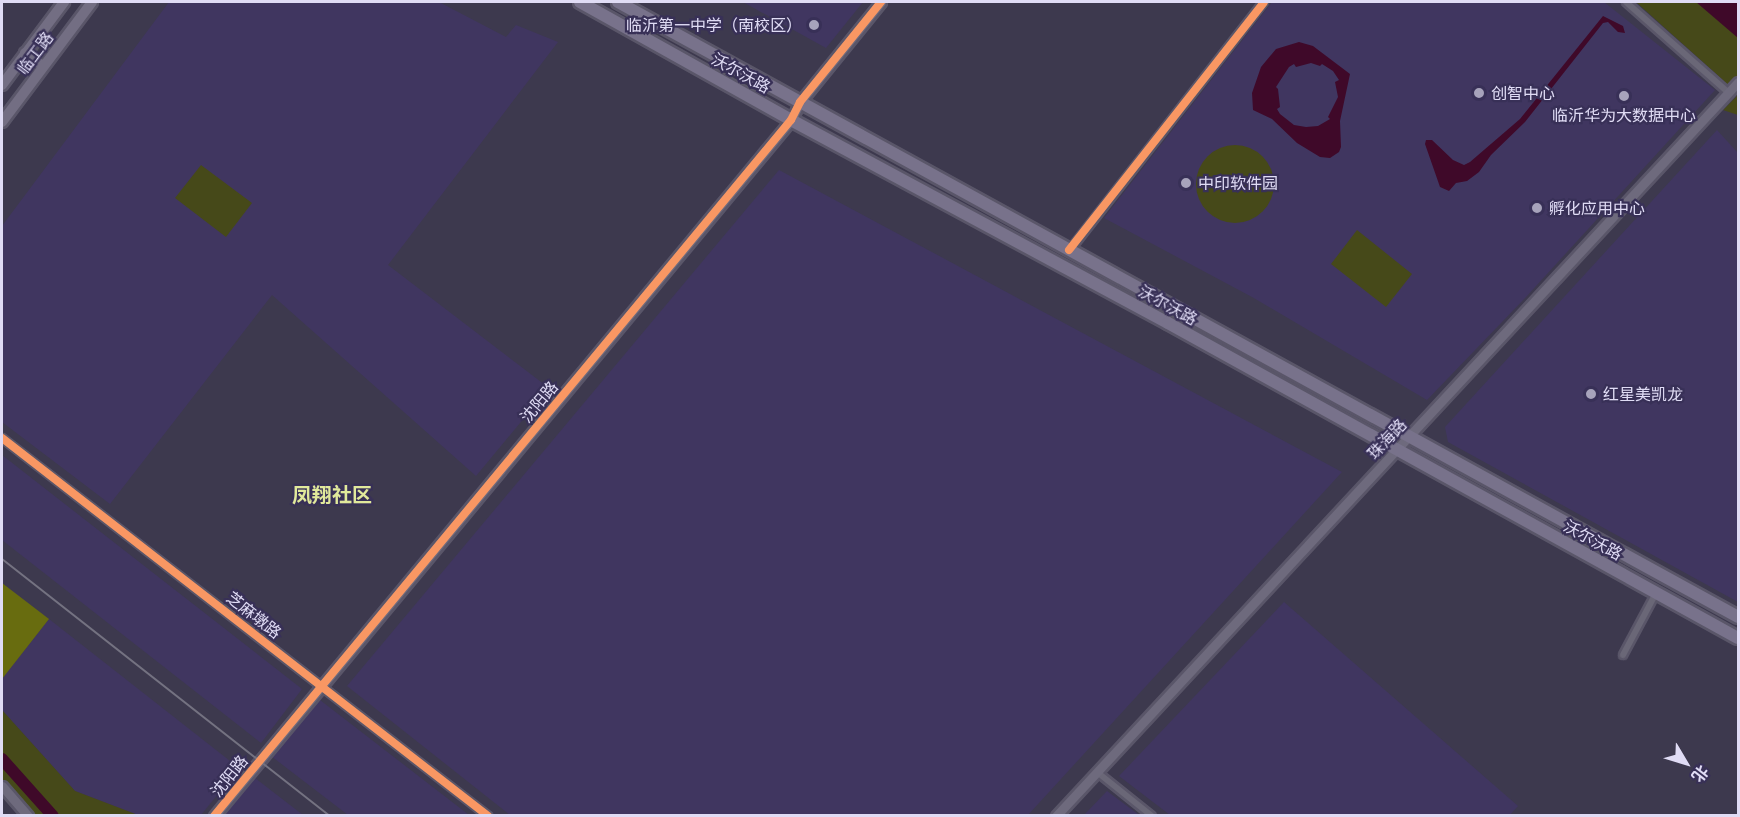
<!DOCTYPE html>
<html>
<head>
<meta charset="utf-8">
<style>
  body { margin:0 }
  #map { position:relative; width:1740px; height:817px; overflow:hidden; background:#3d394e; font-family:"Playfair Display","Noto Sans SC",serif }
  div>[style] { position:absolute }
  .built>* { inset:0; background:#403660 }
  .green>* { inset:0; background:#464919 }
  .round { border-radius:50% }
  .forest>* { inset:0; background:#686c0f }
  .water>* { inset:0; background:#3f0929 }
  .river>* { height:12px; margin:-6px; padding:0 6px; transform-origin:6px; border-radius:6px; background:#3f0929 }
  .roads { filter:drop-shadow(2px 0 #5a5669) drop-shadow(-2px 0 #5a5669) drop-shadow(0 2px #5a5669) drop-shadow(0 -2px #5a5669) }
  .street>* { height:6px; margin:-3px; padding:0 3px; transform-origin:3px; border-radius:3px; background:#6a6777 }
  .secondary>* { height:9px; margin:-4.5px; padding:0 4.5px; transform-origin:4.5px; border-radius:4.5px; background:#6e6a7d }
  .primary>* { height:10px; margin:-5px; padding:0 5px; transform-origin:5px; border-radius:5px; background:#736e83 }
  .highway>* { height:12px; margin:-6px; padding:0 6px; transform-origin:6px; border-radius:6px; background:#78728b }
  .rail>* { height:2px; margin:-1px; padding:0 1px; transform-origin:1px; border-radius:1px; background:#747281 }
  .cycleway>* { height:8px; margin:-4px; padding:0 4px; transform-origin:4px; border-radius:4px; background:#f99763 }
  .dots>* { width:16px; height:16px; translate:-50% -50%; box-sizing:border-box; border:3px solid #383057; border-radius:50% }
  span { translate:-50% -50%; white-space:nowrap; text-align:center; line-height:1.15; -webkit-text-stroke:4.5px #383057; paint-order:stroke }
  .poi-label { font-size:16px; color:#e0dcf5 }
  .right { translate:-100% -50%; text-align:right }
  .left { translate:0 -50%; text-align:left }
  .street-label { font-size:16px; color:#e0dcf5 }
  .quarter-label { font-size:20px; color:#e1e99b; font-weight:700 }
  .frame { position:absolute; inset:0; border:3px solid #e0dcf5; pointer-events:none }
  .north { position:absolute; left:1656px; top:733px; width:60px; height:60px; -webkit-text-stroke:4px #383057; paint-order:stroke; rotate:128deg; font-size:16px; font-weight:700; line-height:24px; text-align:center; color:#e0dcf5 }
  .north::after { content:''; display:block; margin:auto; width:21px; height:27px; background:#e0dcf5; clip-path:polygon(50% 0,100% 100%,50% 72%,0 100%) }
</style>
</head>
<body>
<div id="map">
  <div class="built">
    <i style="clip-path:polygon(169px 2px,439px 2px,506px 37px,516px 25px,558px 42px,388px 265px,549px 388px,476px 476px,272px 295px,110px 504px,2px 422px,2px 226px)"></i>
    <i style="clip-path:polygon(743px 2px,863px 2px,826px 48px)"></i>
    <i style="clip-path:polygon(1272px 2px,1604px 2px,1715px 90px,1526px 297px,1427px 400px,1252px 297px,1104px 218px)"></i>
    <i style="clip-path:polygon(1717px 130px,1738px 153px,1738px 602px,1448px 442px,1445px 427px)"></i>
    <i style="clip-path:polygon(779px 170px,1342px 472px,1028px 815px,510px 815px,347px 686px)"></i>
    <i style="clip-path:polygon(2px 455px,302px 689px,261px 743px,2px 540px)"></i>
    <i style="clip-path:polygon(1284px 602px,1518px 806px,1509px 816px,1170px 815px,1119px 776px)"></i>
    <i style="clip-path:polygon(49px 619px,239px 768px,201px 815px,138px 815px,75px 791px,2px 710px,2px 679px)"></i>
    <i style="clip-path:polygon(320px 700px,469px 815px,348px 815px,271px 756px)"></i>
    <i style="clip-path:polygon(255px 778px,303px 815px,224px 815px)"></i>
    <i style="clip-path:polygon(1107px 791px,1139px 815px,1084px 815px)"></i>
  </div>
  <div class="green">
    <i style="clip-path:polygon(1636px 2px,1738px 2px,1738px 115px,1723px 110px,1737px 96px,1723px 80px)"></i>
    <i class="round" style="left:1196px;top:145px;width:78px;height:78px"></i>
    <i style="clip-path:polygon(201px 165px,252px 203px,226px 237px,175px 198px)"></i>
    <i style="clip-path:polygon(1357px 230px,1412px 274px,1386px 307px,1331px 264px)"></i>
    <i style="clip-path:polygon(2px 710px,75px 791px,138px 815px,34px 815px,2px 779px)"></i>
  </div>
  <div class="forest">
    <i style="clip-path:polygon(2px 583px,49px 619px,2px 679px)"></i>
  </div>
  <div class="water">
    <i style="clip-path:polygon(1696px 2px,1738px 2px,1738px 38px)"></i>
    <i style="clip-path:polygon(1603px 16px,1623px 26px,1625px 33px,1618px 32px,1608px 22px,1603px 23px,1525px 122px,1491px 155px,1479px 172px,1467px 181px,1456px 183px,1449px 191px,1440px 187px,1425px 144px,1426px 140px,1432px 140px,1453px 160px,1464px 165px,1470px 162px,1520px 119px)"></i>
    <i style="clip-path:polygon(evenodd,1299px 42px,1313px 46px,1350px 74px,1340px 121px,1341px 147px,1339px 152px,1330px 158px,1320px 157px,1297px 143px,1272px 119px,1253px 110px,1252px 93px,1261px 67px,1276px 49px,1299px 42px,1311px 63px,1320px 66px,1322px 64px,1333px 71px,1339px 80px,1335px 82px,1338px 97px,1328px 117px,1330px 119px,1318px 126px,1306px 127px,1294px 125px,1280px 114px,1277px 109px,1280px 107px,1278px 89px,1276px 87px,1289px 67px,1294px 64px,1296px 67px,1311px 63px)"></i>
  </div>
  <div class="river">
    <i style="left:2px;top:759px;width:76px;rotate:48.2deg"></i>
  </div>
  <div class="roads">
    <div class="street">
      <i style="left:1626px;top:2px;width:137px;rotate:41.5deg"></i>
      <i style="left:1070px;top:250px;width:315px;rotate:-52deg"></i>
      <i style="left:2px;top:438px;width:616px;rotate:37.87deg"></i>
      <i style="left:1623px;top:655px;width:70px;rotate:-62deg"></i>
      <i style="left:1097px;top:772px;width:70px;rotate:38.7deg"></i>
    </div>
    <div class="secondary">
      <i style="left:2px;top:786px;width:40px;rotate:49deg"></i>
      <i style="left:214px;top:816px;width:904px;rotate:-50.34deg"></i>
      <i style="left:791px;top:120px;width:20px;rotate:-63deg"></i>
      <i style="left:800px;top:102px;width:129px;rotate:-51deg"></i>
      <i style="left:1056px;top:816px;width:1002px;rotate:-47.1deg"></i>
    </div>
    <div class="primary">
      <i style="left:25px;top:53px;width:22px;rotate:36deg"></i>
      <i style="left:2px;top:85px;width:104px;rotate:-53.2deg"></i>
      <i style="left:2px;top:122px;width:150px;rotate:-53.1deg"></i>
    </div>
    <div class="highway">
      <i style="left:580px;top:2px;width:242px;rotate:29.2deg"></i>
      <i style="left:791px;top:120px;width:428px;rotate:28.3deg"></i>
      <i style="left:1168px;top:323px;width:651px;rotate:28.93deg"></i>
      <i style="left:618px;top:2px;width:1278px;rotate:28.77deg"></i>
    </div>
  </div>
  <div class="rail">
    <i style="left:2px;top:559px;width:417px;rotate:38.1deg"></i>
  </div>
  <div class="cycleway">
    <i style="left:1069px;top:250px;width:315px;rotate:-51.8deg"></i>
    <i style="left:2px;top:438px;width:616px;rotate:37.87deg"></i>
    <i style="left:214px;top:816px;width:904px;rotate:-50.34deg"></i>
    <i style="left:791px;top:120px;width:20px;rotate:-63deg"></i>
    <i style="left:800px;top:102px;width:129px;rotate:-51deg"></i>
  </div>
  <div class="dots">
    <i style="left:814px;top:25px;background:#a7a3bb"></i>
    <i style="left:1479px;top:93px;background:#a7a3bb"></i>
    <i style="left:1624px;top:96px;background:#a7a3bb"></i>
    <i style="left:1186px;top:183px;background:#a7a3bb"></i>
    <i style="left:1537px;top:208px;background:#a7a3bb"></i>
    <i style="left:1591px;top:394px;background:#a7a3bb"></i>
  </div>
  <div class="poi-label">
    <span class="right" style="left:802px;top:25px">临沂第一中学（南校区）</span>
    <span class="left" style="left:1491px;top:93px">创智中心</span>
    <span style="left:1624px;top:115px">临沂华为大数据中心</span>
    <span class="left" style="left:1198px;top:183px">中印软件园</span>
    <span class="left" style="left:1549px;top:208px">孵化应用中心</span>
    <span class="left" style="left:1603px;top:394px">红星美凯龙</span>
  </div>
  <div class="street-label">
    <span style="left:35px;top:53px;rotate:-53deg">临工路</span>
    <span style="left:741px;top:73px;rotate:29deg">沃尔沃路</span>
    <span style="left:1168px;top:305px;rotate:29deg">沃尔沃路</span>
    <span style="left:539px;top:402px;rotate:-50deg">沈阳路</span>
    <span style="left:1387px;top:439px;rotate:-47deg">珠海路</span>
    <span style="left:1593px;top:540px;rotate:29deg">沃尔沃路</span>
    <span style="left:254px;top:615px;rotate:38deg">芝麻墩路</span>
    <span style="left:229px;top:776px;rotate:-51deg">沈阳路</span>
  </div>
  <div class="quarter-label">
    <span style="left:332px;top:493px">凤翔社区</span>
  </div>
  <div class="frame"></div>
  <div class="north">北</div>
</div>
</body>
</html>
